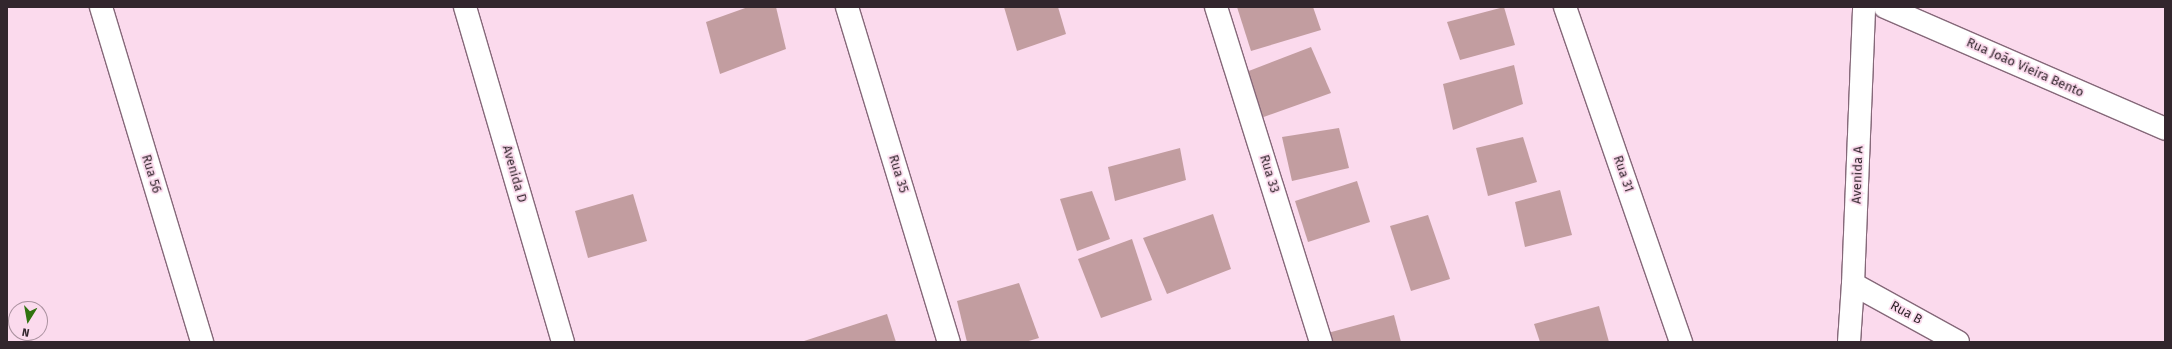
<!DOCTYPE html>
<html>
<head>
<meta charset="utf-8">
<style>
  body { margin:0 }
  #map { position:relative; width:2172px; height:349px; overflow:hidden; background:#fbdaed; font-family:"Fira Sans",sans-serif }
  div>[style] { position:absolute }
  .building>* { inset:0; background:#c29da0 }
  .roads { filter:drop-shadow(1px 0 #856879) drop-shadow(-1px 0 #856879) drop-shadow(0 1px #856879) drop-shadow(0 -1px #856879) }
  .minor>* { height:22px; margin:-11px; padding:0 11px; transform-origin:11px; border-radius:11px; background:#fff }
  span { translate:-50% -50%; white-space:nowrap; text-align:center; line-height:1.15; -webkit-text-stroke:3.5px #fbdaed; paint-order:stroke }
  .street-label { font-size:13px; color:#32262d }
  .frame { position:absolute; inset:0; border:8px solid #32262d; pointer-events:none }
  .north { position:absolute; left:8px; top:301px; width:40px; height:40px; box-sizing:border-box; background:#fbdaed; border:1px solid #ab92a0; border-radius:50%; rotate:191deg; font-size:11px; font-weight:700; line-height:16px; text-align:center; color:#32262d }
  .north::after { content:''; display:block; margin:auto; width:14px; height:18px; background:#30730f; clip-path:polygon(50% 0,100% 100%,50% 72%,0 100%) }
</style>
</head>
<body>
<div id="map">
  <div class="building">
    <i style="clip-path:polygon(748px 7px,776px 7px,786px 49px,720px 74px,706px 22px)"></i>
    <i style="clip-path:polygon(1004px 7px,1058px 7px,1066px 34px,1017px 51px)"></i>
    <i style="clip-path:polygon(1237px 7px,1313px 7px,1321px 30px,1251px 51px)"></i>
    <i style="clip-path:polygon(1504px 7px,1515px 45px,1460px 60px,1447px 22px)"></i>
    <i style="clip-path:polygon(1311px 47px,1331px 93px,1258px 119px,1241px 74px)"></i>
    <i style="clip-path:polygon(1514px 65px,1523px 104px,1453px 130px,1443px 84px)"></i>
    <i style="clip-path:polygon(1339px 128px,1349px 168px,1292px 181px,1282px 137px)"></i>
    <i style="clip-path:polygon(1523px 137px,1537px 182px,1488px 196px,1476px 148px)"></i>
    <i style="clip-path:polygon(1180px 148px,1186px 180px,1115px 201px,1108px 167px)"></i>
    <i style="clip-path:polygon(1357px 181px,1370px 222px,1308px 242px,1295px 201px)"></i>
    <i style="clip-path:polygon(1560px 190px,1572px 235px,1525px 247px,1515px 202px)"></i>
    <i style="clip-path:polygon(1092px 191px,1110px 239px,1077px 251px,1060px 199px)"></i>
    <i style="clip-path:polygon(633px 194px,647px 241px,588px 258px,575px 211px)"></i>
    <i style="clip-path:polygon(1213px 214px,1231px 269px,1167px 294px,1143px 238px)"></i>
    <i style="clip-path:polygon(1428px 215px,1450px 279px,1411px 291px,1390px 226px)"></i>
    <i style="clip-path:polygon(1132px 239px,1152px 300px,1101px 318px,1078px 259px)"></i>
    <i style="clip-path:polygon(1019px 283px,1039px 338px,1025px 342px,967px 342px,957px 301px)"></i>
    <i style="clip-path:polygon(1599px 306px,1609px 342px,1540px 342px,1534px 324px)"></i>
    <i style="clip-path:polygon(887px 314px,896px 342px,801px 342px)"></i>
    <i style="clip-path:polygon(1394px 315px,1401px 342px,1326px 342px,1324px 334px)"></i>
  </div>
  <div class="roads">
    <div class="minor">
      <i style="left:101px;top:7px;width:350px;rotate:73.2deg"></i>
      <i style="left:465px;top:7px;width:349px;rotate:73.7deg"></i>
      <i style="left:847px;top:7px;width:350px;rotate:73.1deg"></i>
      <i style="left:1216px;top:7px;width:351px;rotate:72.6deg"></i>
      <i style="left:1565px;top:7px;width:355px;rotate:70.9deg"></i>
      <i style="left:1885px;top:7px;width:305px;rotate:23.5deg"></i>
      <i style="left:1853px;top:284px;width:120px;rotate:28.9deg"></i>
      <i style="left:1849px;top:342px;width:58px;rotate:-86.1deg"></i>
      <i style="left:1853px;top:284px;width:277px;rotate:-87.7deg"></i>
    </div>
  </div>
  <div class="street-label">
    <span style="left:2025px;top:68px;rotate:24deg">Rua João Vieira Bento</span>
    <span style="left:151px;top:174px;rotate:73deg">Rua 56</span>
    <span style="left:514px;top:174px;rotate:74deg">Avenida D</span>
    <span style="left:898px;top:174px;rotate:73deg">Rua 35</span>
    <span style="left:1269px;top:174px;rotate:73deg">Rua 33</span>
    <span style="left:1623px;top:174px;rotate:71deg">Rua 31</span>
    <span style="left:1858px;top:175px;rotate:-88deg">Avenida A</span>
    <span style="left:1906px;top:313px;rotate:29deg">Rua B</span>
  </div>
  <div class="frame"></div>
  <div class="north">N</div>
</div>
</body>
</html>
